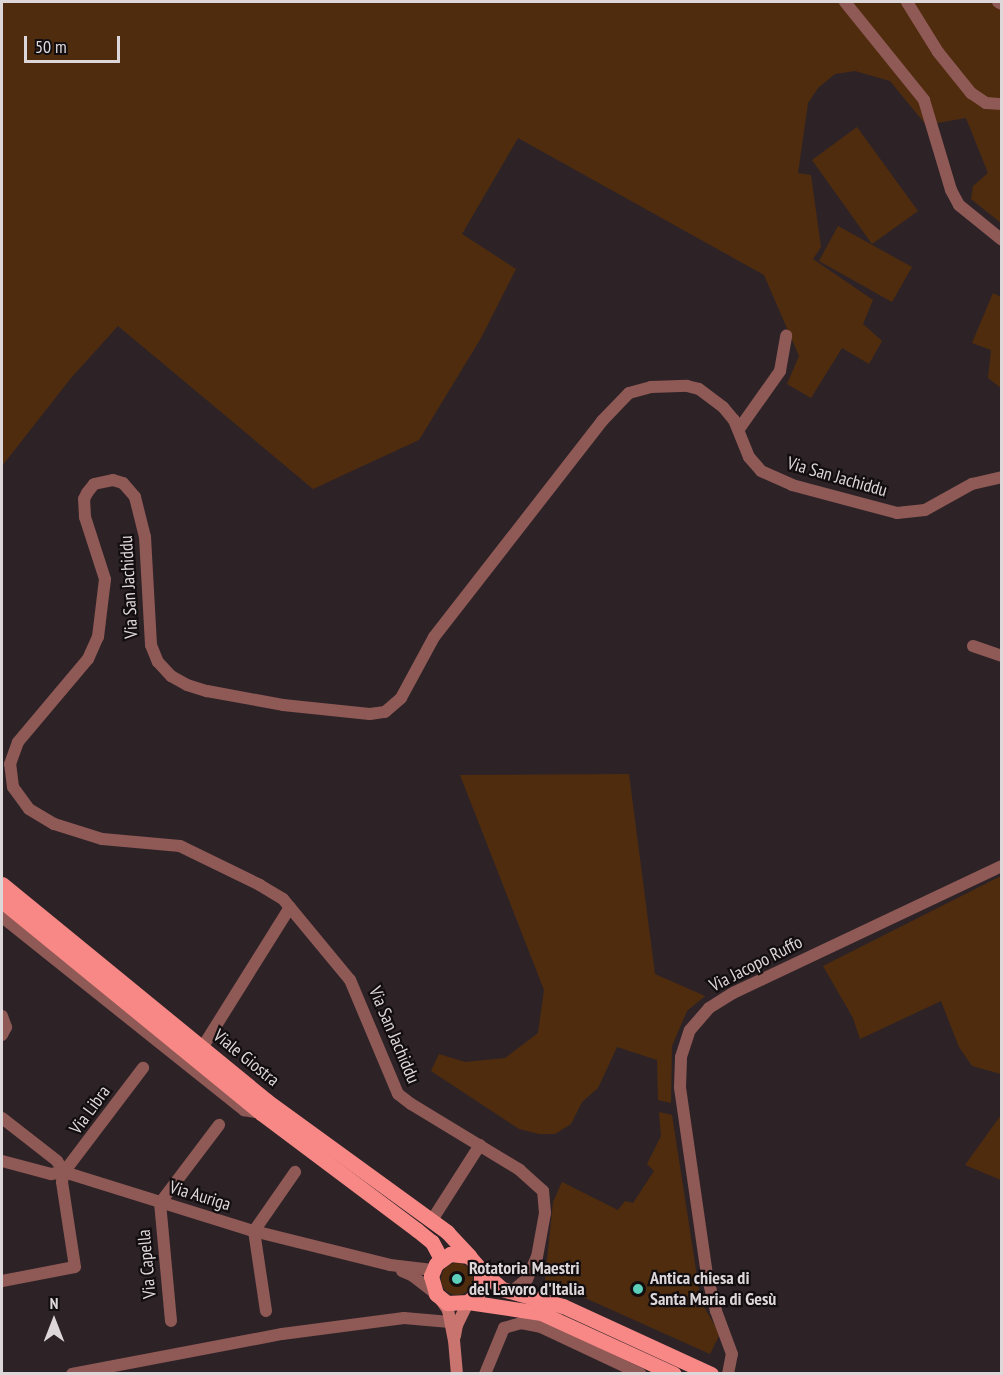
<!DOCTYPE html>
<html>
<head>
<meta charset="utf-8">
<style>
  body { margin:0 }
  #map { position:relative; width:1003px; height:1375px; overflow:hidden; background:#2d2327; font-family:"PT Sans Narrow",sans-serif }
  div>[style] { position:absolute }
  .green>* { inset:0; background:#4f2c0e }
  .round { border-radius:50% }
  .street>* { height:12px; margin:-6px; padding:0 6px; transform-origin:6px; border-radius:6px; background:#8f5956 }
  .secondary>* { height:12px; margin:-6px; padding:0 6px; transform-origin:6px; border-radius:6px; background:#ca7470 }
  .primary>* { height:15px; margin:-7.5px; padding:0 7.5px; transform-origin:7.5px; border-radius:7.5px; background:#f88885 }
  .dots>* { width:16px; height:16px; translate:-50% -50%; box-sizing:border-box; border:3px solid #120e10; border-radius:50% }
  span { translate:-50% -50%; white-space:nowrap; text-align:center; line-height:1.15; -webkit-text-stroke:4.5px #120e10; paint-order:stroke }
  .street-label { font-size:18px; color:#ded7da }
  .poi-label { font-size:18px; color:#ded7da; font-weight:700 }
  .left { translate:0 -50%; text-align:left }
  .frame { position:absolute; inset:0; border:3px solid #ded7da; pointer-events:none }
  .north { position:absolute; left:24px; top:1291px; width:60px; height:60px; -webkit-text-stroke:4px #120e10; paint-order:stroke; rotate:0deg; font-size:16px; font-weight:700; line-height:24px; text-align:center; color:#ded7da }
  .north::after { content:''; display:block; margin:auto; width:21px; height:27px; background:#ded7da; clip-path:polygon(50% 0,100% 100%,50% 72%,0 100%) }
  .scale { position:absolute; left:24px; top:36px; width:96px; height:27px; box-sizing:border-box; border:3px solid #ded7da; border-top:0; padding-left:8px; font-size:18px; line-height:21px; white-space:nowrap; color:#ded7da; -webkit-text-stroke:4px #120e10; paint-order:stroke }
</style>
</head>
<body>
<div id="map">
  <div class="green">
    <i style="clip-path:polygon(2px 2px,1001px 2px,1001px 223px,971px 199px,973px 186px,988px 173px,966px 118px,926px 125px,890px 81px,855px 71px,835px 74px,818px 88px,808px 103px,798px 173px,811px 175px,821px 247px,813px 259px,873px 300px,863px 324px,882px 341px,869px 364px,842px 348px,811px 398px,787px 384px,799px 356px,764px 275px,518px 138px,462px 234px,516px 269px,481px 338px,419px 440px,313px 489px,118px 326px,71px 378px,2px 466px)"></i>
    <i style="clip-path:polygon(857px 127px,918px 211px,872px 244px,812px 160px)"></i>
    <i style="clip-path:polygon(838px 226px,912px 267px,892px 302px,819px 261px)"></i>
    <i style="clip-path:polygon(993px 293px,1001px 297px,1001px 388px,988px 378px,991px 350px,972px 343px)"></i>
    <i style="clip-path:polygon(629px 774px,655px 974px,705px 996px,687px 1011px,672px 1046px,671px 1103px,658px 1100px,657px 1060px,617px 1047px,598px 1088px,582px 1102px,571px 1124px,555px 1134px,539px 1134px,519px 1129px,431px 1071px,439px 1054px,465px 1062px,505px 1058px,538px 1033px,544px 990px,460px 775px)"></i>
    <i style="clip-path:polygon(1001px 876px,1001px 1074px,972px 1066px,959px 1047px,941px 1001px,860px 1039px,853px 1018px,823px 966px)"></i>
    <i style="clip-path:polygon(659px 1112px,672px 1115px,701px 1302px,720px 1334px,710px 1354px,545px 1280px,553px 1202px,562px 1182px,618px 1210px,625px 1201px,633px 1203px,654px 1171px,647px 1164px,661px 1136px)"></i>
    <i style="clip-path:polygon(1001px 1115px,1001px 1180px,965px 1165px)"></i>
    <i class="round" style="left:441px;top:1263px;width:32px;height:32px"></i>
  </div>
  <div class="street">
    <i style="left:845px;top:2px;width:126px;rotate:51.1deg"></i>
    <i style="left:924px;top:100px;width:94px;rotate:73.3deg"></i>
    <i style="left:951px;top:190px;width:17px;rotate:62deg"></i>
    <i style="left:959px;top:205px;width:55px;rotate:39.1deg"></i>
    <i style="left:907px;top:2px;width:59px;rotate:58.2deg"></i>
    <i style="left:938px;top:52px;width:53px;rotate:51.2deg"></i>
    <i style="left:971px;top:93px;width:18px;rotate:34deg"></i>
    <i style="left:986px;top:103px;width:16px;rotate:4deg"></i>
    <i style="left:998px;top:2px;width:4px;rotate:27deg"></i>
    <i style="left:739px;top:429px;width:71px;rotate:-54.7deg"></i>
    <i style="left:780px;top:371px;width:36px;rotate:-80deg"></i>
    <i style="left:973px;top:646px;width:31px;rotate:19deg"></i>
    <i style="left:2px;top:917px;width:310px;rotate:38.6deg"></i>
    <i style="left:244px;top:1110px;width:17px;rotate:10deg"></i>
    <i style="left:2px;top:1016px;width:12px;rotate:70deg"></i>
    <i style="left:6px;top:1027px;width:9px;rotate:117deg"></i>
    <i style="left:202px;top:1048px;width:166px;rotate:-58deg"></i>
    <i style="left:2px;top:1118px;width:70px;rotate:38deg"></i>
    <i style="left:57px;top:1161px;width:13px;rotate:58deg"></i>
    <i style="left:2px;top:1161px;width:51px;rotate:14.9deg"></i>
    <i style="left:51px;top:1174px;width:13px;rotate:-9deg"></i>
    <i style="left:64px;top:1172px;width:199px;rotate:17.3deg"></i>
    <i style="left:254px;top:1231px;width:140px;rotate:14deg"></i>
    <i style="left:390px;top:1265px;width:43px;rotate:6.6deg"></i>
    <i style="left:64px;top:1172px;width:131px;rotate:-52.8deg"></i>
    <i style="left:432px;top:1220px;width:89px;rotate:-57.4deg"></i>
    <i style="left:402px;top:1271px;width:12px;rotate:24deg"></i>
    <i style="left:413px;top:1276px;width:29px;rotate:38deg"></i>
    <i style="left:2px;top:1281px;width:74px;rotate:-10.9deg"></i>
    <i style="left:75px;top:1267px;width:86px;rotate:-98.7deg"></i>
    <i style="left:62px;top:1182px;width:10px;rotate:-79deg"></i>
    <i style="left:511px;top:1292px;width:21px;rotate:-39deg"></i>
    <i style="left:527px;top:1279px;width:24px;rotate:-66deg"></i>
    <i style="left:537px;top:1257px;width:45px;rotate:-79.7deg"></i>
    <i style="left:545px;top:1213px;width:22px;rotate:-95deg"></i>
    <i style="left:543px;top:1191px;width:31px;rotate:-138deg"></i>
    <i style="left:520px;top:1170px;width:127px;rotate:-148.8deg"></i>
    <i style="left:411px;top:1104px;width:16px;rotate:-142deg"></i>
    <i style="left:398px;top:1094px;width:124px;rotate:-112.8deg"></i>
    <i style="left:350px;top:980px;width:105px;rotate:-129.6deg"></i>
    <i style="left:283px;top:899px;width:27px;rotate:-149deg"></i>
    <i style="left:260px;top:885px;width:89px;rotate:-154deg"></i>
    <i style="left:180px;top:846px;width:78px;rotate:-174.9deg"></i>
    <i style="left:102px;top:839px;width:50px;rotate:-162.6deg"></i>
    <i style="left:54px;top:824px;width:29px;rotate:-149deg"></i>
    <i style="left:29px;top:809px;width:27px;rotate:-126deg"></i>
    <i style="left:13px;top:787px;width:23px;rotate:-97deg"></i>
    <i style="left:10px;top:764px;width:23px;rotate:-70deg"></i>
    <i style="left:18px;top:742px;width:109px;rotate:-49.9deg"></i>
    <i style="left:88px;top:659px;width:24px;rotate:-66deg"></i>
    <i style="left:98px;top:637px;width:58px;rotate:-83.1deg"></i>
    <i style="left:105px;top:579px;width:65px;rotate:-107.9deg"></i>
    <i style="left:85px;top:517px;width:18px;rotate:-93deg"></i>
    <i style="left:84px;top:499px;width:7px;rotate:-63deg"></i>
    <i style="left:87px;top:493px;width:11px;rotate:-52deg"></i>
    <i style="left:94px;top:484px;width:19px;rotate:-12deg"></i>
    <i style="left:113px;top:480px;width:10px;rotate:17deg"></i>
    <i style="left:123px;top:483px;width:18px;rotate:49deg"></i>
    <i style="left:135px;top:497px;width:41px;rotate:76deg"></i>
    <i style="left:145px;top:537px;width:108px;rotate:86.8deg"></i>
    <i style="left:151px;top:645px;width:18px;rotate:68deg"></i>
    <i style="left:158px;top:662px;width:19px;rotate:47deg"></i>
    <i style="left:171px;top:676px;width:18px;rotate:29deg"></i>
    <i style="left:187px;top:685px;width:21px;rotate:17deg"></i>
    <i style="left:207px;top:691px;width:77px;rotate:10.4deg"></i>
    <i style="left:283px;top:705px;width:87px;rotate:5.9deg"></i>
    <i style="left:370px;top:714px;width:15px;rotate:-8deg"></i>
    <i style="left:385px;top:712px;width:21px;rotate:-41deg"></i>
    <i style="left:401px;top:698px;width:69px;rotate:-61.6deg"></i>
    <i style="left:434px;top:637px;width:274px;rotate:-52.1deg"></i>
    <i style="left:602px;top:421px;width:39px;rotate:-46deg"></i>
    <i style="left:629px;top:393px;width:23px;rotate:-15deg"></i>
    <i style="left:651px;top:387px;width:36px;rotate:-2deg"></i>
    <i style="left:687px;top:386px;width:12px;rotate:14deg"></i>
    <i style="left:699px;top:389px;width:30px;rotate:37deg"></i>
    <i style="left:723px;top:407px;width:17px;rotate:50deg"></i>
    <i style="left:734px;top:420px;width:40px;rotate:68deg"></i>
    <i style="left:749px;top:457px;width:18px;rotate:49deg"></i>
    <i style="left:761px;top:471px;width:34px;rotate:24deg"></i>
    <i style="left:792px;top:485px;width:109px;rotate:14.9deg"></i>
    <i style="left:897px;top:513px;width:28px;rotate:-6deg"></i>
    <i style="left:925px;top:510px;width:54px;rotate:-29deg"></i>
    <i style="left:972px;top:484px;width:31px;rotate:-13deg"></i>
    <i style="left:266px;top:1311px;width:81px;rotate:-98.5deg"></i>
    <i style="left:254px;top:1231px;width:72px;rotate:-55.2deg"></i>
    <i style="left:171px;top:1321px;width:119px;rotate:-95.3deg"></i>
    <i style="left:160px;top:1203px;width:98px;rotate:-52.9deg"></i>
    <i style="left:72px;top:1374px;width:214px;rotate:-10.8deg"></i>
    <i style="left:282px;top:1334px;width:123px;rotate:-7.5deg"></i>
    <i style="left:404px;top:1318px;width:46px;rotate:5deg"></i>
    <i style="left:485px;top:1374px;width:50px;rotate:-67.6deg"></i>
    <i style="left:504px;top:1328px;width:18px;rotate:-16deg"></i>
    <i style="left:521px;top:1323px;width:20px;rotate:11deg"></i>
    <i style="left:541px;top:1327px;width:110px;rotate:25.2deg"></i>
    <i style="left:728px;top:1374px;width:20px;rotate:-79deg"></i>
    <i style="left:732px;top:1354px;width:46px;rotate:-110.4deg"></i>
    <i style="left:716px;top:1311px;width:37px;rotate:-104deg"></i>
    <i style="left:707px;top:1275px;width:190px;rotate:-98.2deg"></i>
    <i style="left:680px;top:1087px;width:30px;rotate:-88deg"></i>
    <i style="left:681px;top:1057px;width:28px;rotate:-72deg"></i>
    <i style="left:690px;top:1030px;width:29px;rotate:-49deg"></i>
    <i style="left:709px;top:1008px;width:28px;rotate:-32deg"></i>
    <i style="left:733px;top:993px;width:297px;rotate:-25.3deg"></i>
  </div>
  <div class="secondary">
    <i style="left:441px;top:1300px;width:12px;rotate:55deg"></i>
    <i style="left:448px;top:1310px;width:31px;rotate:79deg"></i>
    <i style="left:454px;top:1340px;width:34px;rotate:85deg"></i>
    <i style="left:455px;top:1336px;width:11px;rotate:-80deg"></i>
    <i style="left:457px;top:1325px;width:25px;rotate:-64deg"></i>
  </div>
  <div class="primary">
    <i style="left:2px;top:884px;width:343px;rotate:39.3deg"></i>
    <i style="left:267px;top:1101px;width:223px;rotate:36deg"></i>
    <i style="left:447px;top:1232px;width:33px;rotate:47deg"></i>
    <i style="left:2px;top:901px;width:335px;rotate:39.3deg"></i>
    <i style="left:261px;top:1113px;width:195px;rotate:36.9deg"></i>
    <i style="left:417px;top:1230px;width:19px;rotate:39deg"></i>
    <i style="left:432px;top:1242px;width:19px;rotate:62deg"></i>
    <i style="left:481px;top:1270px;width:28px;rotate:42deg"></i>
    <i style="left:502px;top:1289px;width:63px;rotate:15.6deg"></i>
    <i style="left:563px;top:1306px;width:163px;rotate:24.7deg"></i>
    <i style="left:468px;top:1302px;width:18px;rotate:-45deg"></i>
    <i style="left:481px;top:1289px;width:19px;rotate:-90deg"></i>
    <i style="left:481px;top:1270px;width:18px;rotate:-131deg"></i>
    <i style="left:469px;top:1256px;width:19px;rotate:-174deg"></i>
    <i style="left:450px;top:1254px;width:17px;rotate:144deg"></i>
    <i style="left:436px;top:1264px;width:13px;rotate:113deg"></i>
    <i style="left:431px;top:1276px;width:19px;rotate:74deg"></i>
    <i style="left:436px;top:1294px;width:14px;rotate:39deg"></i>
    <i style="left:447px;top:1303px;width:21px;rotate:-3deg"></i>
    <i style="left:468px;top:1302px;width:74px;rotate:8.6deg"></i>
    <i style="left:541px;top:1313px;width:146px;rotate:24.6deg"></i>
  </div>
  <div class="dots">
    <i style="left:457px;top:1279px;background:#5cceba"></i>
    <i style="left:638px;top:1289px;background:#5cceba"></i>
  </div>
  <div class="street-label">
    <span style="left:837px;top:477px;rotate:16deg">Via San Jachiddu</span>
    <span style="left:129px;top:587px;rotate:-93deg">Via San Jachiddu</span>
    <span style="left:756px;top:964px;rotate:-27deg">Via Jacopo Ruffo</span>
    <span style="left:394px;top:1035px;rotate:67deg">Via San Jachiddu</span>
    <span style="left:246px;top:1058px;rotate:39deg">Viale Giostra</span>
    <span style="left:90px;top:1110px;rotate:-54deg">Via Libra</span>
    <span style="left:200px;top:1196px;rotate:17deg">Via Auriga</span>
    <span style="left:147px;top:1264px;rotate:-95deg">Via Capella</span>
  </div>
  <div class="poi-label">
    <span class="left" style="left:469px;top:1279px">Rotatoria Maestri<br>del Lavoro d'Italia</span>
    <span class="left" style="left:650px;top:1289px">Antica chiesa di<br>Santa Maria di Gesù</span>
  </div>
  <div class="frame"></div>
  <div class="north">N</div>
  <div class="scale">50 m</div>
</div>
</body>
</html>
